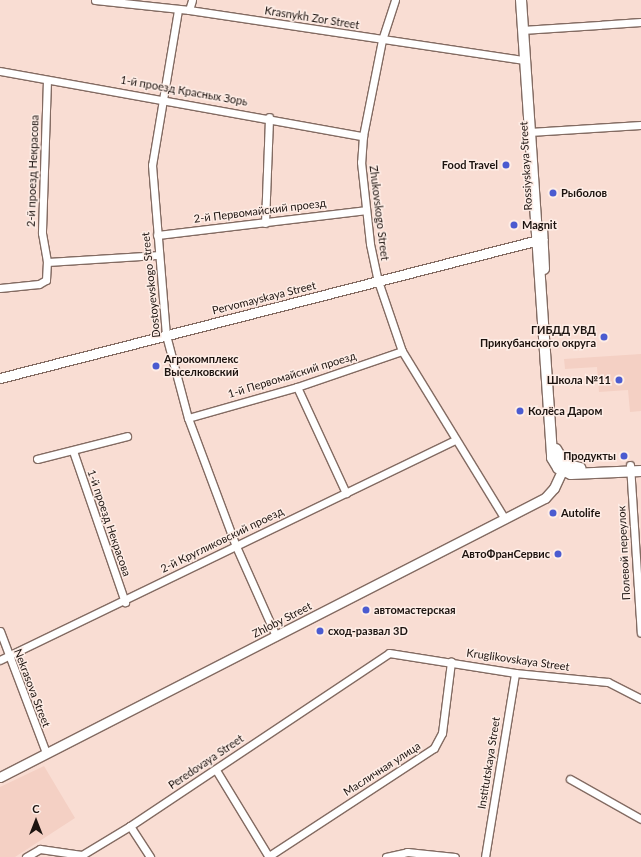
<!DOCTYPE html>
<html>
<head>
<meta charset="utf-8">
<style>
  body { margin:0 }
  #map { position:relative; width:641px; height:857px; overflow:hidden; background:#f9ddd3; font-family:Lato,sans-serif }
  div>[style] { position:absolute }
  .built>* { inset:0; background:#f4d0c4 }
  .roads { filter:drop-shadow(1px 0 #836b62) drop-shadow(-1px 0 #836b62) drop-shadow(0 1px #836b62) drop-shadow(0 -1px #836b62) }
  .minor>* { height:7px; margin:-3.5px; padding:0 3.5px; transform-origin:3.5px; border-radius:3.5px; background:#fff }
  .tertiary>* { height:9px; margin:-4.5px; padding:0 4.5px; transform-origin:4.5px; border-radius:4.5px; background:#fff }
  .secondary>* { height:10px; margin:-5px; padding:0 5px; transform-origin:5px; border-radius:5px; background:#fff }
  .dots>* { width:11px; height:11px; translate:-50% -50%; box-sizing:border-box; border:2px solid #feede6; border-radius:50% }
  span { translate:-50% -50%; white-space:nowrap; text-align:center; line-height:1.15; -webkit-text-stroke:3px #feede6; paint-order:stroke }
  .street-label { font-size:11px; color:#1c130f }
  .poi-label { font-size:11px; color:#1c130f; font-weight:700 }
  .right { translate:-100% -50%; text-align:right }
  .left { translate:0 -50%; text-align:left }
  .north { position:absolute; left:16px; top:801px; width:40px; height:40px; -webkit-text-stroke:3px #feede6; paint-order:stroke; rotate:0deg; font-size:11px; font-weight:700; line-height:16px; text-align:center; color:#1c130f }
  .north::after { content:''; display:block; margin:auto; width:14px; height:18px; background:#1c130f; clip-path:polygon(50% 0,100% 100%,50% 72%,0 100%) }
</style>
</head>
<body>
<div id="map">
  <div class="built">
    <i style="clip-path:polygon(641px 354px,641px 411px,630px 412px,628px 390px,599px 392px,597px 367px,565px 369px,564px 359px)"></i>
    <i style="clip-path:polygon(44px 766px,75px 818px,15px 857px,0 857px,0 787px)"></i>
  </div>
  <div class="roads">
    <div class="minor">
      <i style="left:95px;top:0;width:95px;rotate:6.1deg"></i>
      <i style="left:189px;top:10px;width:339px;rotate:8.5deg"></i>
      <i style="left:395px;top:0;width:42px;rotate:108deg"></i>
      <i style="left:382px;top:40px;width:98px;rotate:101.2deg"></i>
      <i style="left:363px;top:136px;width:26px;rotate:94deg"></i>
      <i style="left:361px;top:162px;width:82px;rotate:83.7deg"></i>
      <i style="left:370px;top:244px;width:38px;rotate:78deg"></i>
      <i style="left:378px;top:281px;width:74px;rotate:71.1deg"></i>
      <i style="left:402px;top:351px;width:197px;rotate:58.5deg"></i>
      <i style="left:178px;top:10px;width:157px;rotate:99.5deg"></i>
      <i style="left:152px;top:165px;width:171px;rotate:85.3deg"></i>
      <i style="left:166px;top:335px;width:86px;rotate:75.2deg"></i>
      <i style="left:188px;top:418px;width:134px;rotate:69.5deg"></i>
      <i style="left:235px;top:544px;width:101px;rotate:66deg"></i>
      <i style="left:189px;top:10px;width:10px;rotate:-73deg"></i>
      <i style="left:522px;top:30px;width:119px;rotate:-3.8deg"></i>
      <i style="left:0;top:71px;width:369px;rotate:10.2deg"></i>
      <i style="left:47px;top:80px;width:153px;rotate:91.9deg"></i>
      <i style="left:42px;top:233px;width:29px;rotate:80deg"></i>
      <i style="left:529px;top:132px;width:112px;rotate:-3.6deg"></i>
      <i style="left:265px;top:223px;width:106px;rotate:-87.8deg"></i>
      <i style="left:157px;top:235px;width:210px;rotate:-6.8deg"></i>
      <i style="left:0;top:288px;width:39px;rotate:-6deg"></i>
      <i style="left:39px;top:284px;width:8px;rotate:-30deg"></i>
      <i style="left:46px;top:280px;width:18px;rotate:-87deg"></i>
      <i style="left:47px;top:262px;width:110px;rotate:-3.6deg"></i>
      <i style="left:297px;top:387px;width:117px;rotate:65.2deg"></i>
      <i style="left:188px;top:418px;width:113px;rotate:-15.9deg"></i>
      <i style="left:297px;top:387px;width:111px;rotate:-18.9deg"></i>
      <i style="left:73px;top:451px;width:160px;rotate:71deg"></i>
      <i style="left:37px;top:459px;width:93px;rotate:-14.3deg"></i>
      <i style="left:630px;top:465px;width:168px;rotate:86.3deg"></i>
      <i style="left:0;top:631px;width:130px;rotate:69.3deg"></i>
      <i style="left:0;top:660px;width:505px;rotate:-25.8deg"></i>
      <i style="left:216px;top:770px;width:102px;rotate:58.7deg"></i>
      <i style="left:570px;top:779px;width:81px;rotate:29.4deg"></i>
      <i style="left:130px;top:826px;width:37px;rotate:57deg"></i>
      <i style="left:269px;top:856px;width:197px;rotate:-33.2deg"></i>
      <i style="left:434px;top:748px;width:17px;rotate:-62deg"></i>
      <i style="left:442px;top:733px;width:72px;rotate:-82.8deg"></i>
      <i style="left:26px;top:857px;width:16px;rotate:-30deg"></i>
      <i style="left:40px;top:849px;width:42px;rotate:8.1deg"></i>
      <i style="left:82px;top:855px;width:56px;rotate:-31.1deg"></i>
      <i style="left:130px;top:826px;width:311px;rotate:-33.7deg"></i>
      <i style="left:389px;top:653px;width:128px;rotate:9deg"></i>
      <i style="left:515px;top:673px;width:93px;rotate:5.5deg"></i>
      <i style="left:608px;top:682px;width:37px;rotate:27deg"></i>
      <i style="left:386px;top:857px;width:22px;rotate:-13deg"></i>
      <i style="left:407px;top:852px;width:48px;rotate:5.9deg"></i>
      <i style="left:485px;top:857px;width:186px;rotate:-80.7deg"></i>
    </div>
    <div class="tertiary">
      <i style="left:0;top:378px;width:560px;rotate:-14.38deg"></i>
      <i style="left:0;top:777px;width:612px;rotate:-27.11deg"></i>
      <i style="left:545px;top:498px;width:13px;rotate:-48deg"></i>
      <i style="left:554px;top:488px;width:26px;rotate:-65deg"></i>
    </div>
    <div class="secondary">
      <i style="left:521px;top:0;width:459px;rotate:86.1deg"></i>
      <i style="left:552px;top:458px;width:12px;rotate:59deg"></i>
      <i style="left:558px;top:468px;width:14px;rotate:25deg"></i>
      <i style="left:571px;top:474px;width:70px;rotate:-2.5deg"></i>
      <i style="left:542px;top:228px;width:41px;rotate:87.2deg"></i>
      <i style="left:556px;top:449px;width:17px;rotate:59deg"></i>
      <i style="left:565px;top:464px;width:16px;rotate:15deg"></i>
    </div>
  </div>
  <div class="dots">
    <i style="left:506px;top:165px;background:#4b5bd0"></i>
    <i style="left:553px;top:193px;background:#4b5bd0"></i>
    <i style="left:514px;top:225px;background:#4b5bd0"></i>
    <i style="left:604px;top:337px;background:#4b5bd0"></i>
    <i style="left:156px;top:366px;background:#4b5bd0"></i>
    <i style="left:619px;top:380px;background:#4b5bd0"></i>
    <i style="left:520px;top:411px;background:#4b5bd0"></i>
    <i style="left:624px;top:456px;background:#4b5bd0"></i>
    <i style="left:553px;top:513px;background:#4b5bd0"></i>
    <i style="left:558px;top:554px;background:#4b5bd0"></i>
    <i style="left:366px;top:610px;background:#4b5bd0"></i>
    <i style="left:320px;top:631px;background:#4b5bd0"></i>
  </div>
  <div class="street-label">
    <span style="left:312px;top:18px;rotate:9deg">Krasnykh Zor Street</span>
    <span style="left:184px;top:91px;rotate:10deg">1-й проезд Красных Зорь</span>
    <span style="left:526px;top:166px;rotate:-93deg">Rossiyskaya Street</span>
    <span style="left:33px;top:171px;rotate:-88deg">2-й проезд Некрасова</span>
    <span style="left:260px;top:211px;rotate:-7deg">2-й Первомайский проезд</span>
    <span style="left:379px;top:213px;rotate:83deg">Zhukovskogo Street</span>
    <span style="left:151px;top:285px;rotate:-96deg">Dostoyevskogo Street</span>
    <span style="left:264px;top:298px;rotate:-14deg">Pervomayskaya Street</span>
    <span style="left:292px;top:375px;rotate:-17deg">1-й Первомайский проезд</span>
    <span style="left:109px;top:523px;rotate:71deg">1-й проезд Некрасова</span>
    <span style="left:222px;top:540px;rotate:-26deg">2-й Кругликовский проезд</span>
    <span style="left:624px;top:553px;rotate:-93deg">Полевой переулок</span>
    <span style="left:282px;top:620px;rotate:-27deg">Zhloby Street</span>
    <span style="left:518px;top:660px;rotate:8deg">Kruglikovskaya Street</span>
    <span style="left:32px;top:688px;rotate:69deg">Nekrasova Street</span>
    <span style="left:206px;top:762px;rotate:-34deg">Peredovaya Street</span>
    <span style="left:489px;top:763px;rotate:-81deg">Institutskaya Street</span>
    <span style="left:382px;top:769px;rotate:-33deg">Масличная улица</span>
  </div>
  <div class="poi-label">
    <span class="right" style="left:498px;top:165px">Food Travel</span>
    <span class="left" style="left:561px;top:193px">Рыболов</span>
    <span class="left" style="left:522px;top:225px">Magnit</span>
    <span class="right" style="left:596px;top:337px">ГИБДД УВД<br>Прикубанского округа</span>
    <span class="left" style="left:164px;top:366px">Агрокомплекс<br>Выселковский</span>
    <span class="right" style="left:611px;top:380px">Школа №11</span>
    <span class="left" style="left:528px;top:411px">Колёса Даром</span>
    <span class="right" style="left:616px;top:456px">Продукты</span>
    <span class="left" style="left:561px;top:513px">Autolife</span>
    <span class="right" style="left:550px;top:554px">АвтоФранСервис</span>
    <span class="left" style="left:374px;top:610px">автомастерская</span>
    <span class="left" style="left:328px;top:631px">сход-развал 3D</span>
  </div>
  <div class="north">С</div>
</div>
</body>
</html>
